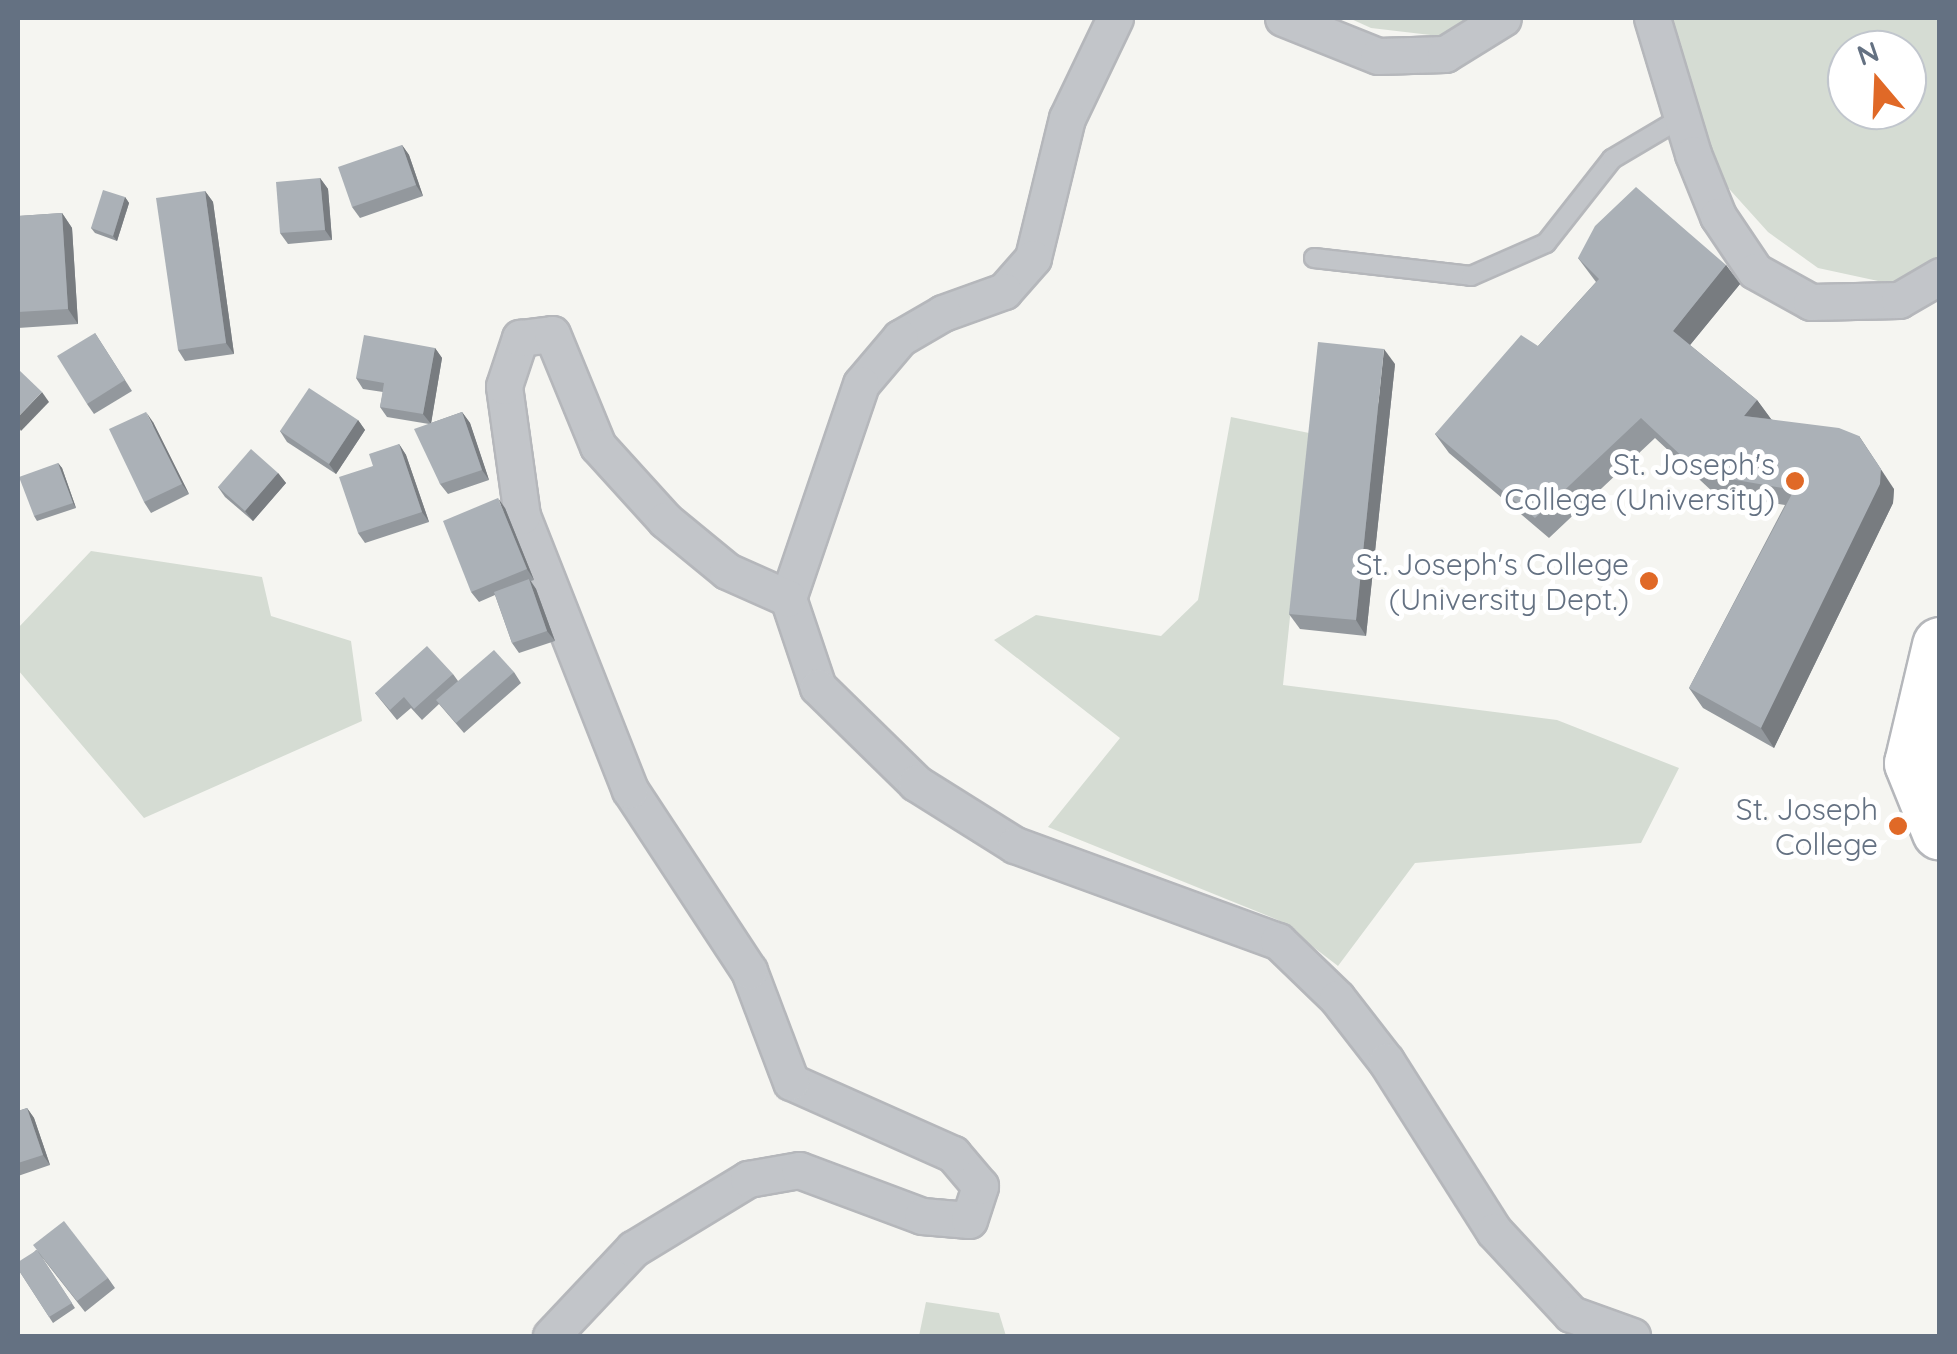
<!DOCTYPE html>
<html>
<head>
<meta charset="utf-8">
<style>
  body { margin:0 }
  #map { position:relative; width:1957px; height:1354px; overflow:hidden; background:#f5f5f1; font-family:Quicksand,sans-serif }
  div>[style] { position:absolute }
  .green>* { inset:0; background:#d5dcd3 }
  .roads { filter:drop-shadow(2px 0 #b5b7bb) drop-shadow(-2px 0 #b5b7bb) drop-shadow(0 2px #b5b7bb) drop-shadow(0 -2px #b5b7bb) }
  .lane>* { height:18px; margin:-9px; padding:0 9px; transform-origin:9px; border-radius:9px; background:#c2c5c9 }
  .street>* { height:35px; margin:-17.5px; padding:0 17.5px; transform-origin:17.5px; border-radius:17.5px; background:#c2c5c9 }
  .highway>* { height:55px; margin:-27.5px; padding:0 27.5px; transform-origin:27.5px; border-radius:27.5px; background:#fff }
  .wall>* { inset:0; background:#93989d }
  .shaded-wall>* { inset:0; background:#787c80 }
  .building>* { inset:0; background:#abb1b7 }
  .dots>* { width:28px; height:28px; translate:-50% -50%; box-sizing:border-box; border:5px solid #fff; border-radius:50% }
  span { translate:-50% -50%; white-space:nowrap; text-align:center; line-height:1.15; -webkit-text-stroke:10px #fff; paint-order:stroke }
  .poi-label { font-size:30px; color:#647182 }
  .right { translate:-100% -50%; text-align:right }
  .frame { position:absolute; inset:0; border:20px solid #647182; pointer-events:none }
  .north { position:absolute; left:1827px; top:30px; width:100px; height:100px; box-sizing:border-box; background:#fff; border:2px solid #c1c6cd; border-radius:50%; rotate:341deg; font-size:28px; font-weight:700; line-height:40px; text-align:center; color:#647182 }
  .north::after { content:''; display:block; margin:auto; width:35px; height:45px; background:#e06927; clip-path:polygon(50% 0,100% 100%,50% 72%,0 100%) }
</style>
</head>
<body>
<div id="map">
  <div class="green">
    <i style="clip-path:polygon(1349px 18px,1471px 18px,1439px 36px,1371px 28px)"></i>
    <i style="clip-path:polygon(evenodd,1669px 18px,1939px 18px,1939px 257px,1892px 284px,1818px 268px,1768px 232px,1722px 181px,1669px 18px,1847px 50px,1907px 50px,1907px 110px,1847px 110px,1847px 50px)"></i>
    <i style="clip-path:polygon(1231px 417px,1309px 433px,1283px 685px,1557px 720px,1679px 768px,1641px 843px,1415px 863px,1338px 966px,1278px 920px,1048px 827px,1120px 738px,994px 640px,1036px 615px,1161px 636px,1198px 600px)"></i>
    <i style="clip-path:polygon(91px 551px,262px 577px,271px 616px,351px 641px,362px 721px,144px 818px,18px 670px,18px 628px)"></i>
    <i style="clip-path:polygon(926px 1302px,999px 1313px,1006px 1336px,919px 1336px)"></i>
  </div>
  <div class="roads">
    <div class="lane">
      <i style="left:1314px;top:258px;width:158px;rotate:6.5deg"></i>
      <i style="left:1471px;top:276px;width:82px;rotate:-23.7deg"></i>
      <i style="left:1546px;top:243px;width:107px;rotate:-51.8deg"></i>
      <i style="left:1612px;top:159px;width:80px;rotate:-30.7deg"></i>
    </div>
    <div class="street">
      <i style="left:1115px;top:18px;width:111px;rotate:115.6deg"></i>
      <i style="left:1067px;top:118px;width:144px;rotate:103.7deg"></i>
      <i style="left:1033px;top:258px;width:44px;rotate:131.3deg"></i>
      <i style="left:1004px;top:291px;width:65px;rotate:160.2deg"></i>
      <i style="left:943px;top:313px;width:50px;rotate:149.8deg"></i>
      <i style="left:900px;top:338px;width:60px;rotate:130.3deg"></i>
      <i style="left:861px;top:384px;width:226px;rotate:108.8deg"></i>
      <i style="left:788px;top:598px;width:94px;rotate:71.4deg"></i>
      <i style="left:818px;top:687px;width:137px;rotate:44.4deg"></i>
      <i style="left:916px;top:783px;width:117px;rotate:32.1deg"></i>
      <i style="left:1015px;top:845px;width:280px;rotate:20.1deg"></i>
      <i style="left:1278px;top:941px;width:82px;rotate:44deg"></i>
      <i style="left:1337px;top:998px;width:80px;rotate:52.1deg"></i>
      <i style="left:1386px;top:1061px;width:201px;rotate:57.6deg"></i>
      <i style="left:1494px;top:1231px;width:113px;rotate:47.1deg"></i>
      <i style="left:1571px;top:1314px;width:65px;rotate:19.8deg"></i>
      <i style="left:1283px;top:18px;width:102px;rotate:21.8deg"></i>
      <i style="left:1378px;top:56px;width:67px;rotate:-1.7deg"></i>
      <i style="left:1445px;top:54px;width:68px;rotate:-31.8deg"></i>
      <i style="left:1652px;top:18px;width:142px;rotate:73.2deg"></i>
      <i style="left:1693px;top:154px;width:67px;rotate:68deg"></i>
      <i style="left:1718px;top:216px;width:66px;rotate:56.1deg"></i>
      <i style="left:1755px;top:271px;width:64px;rotate:29deg"></i>
      <i style="left:1811px;top:302px;width:88px;rotate:-1.3deg"></i>
      <i style="left:1899px;top:300px;width:48px;rotate:-30.3deg"></i>
      <i style="left:551px;top:1336px;width:120px;rotate:-46.7deg"></i>
      <i style="left:633px;top:1249px;width:135px;rotate:-31.3deg"></i>
      <i style="left:748px;top:1179px;width:52px;rotate:-10deg"></i>
      <i style="left:799px;top:1170px;width:131px;rotate:20.5deg"></i>
      <i style="left:922px;top:1216px;width:47px;rotate:4.9deg"></i>
      <i style="left:969px;top:1220px;width:36px;rotate:-72deg"></i>
      <i style="left:980px;top:1186px;width:42px;rotate:-130.2deg"></i>
      <i style="left:953px;top:1154px;width:177px;rotate:-156deg"></i>
      <i style="left:791px;top:1082px;width:119px;rotate:-110.7deg"></i>
      <i style="left:749px;top:971px;width:217px;rotate:-123.3deg"></i>
      <i style="left:630px;top:790px;width:295px;rotate:-111.5deg"></i>
      <i style="left:522px;top:516px;width:131px;rotate:-97.9deg"></i>
      <i style="left:504px;top:386px;width:51px;rotate:-71.6deg"></i>
      <i style="left:520px;top:338px;width:32px;rotate:-7deg"></i>
      <i style="left:552px;top:334px;width:121px;rotate:67.7deg"></i>
      <i style="left:598px;top:446px;width:100px;rotate:47.8deg"></i>
      <i style="left:665px;top:520px;width:80px;rotate:39.4deg"></i>
      <i style="left:727px;top:571px;width:67px;rotate:23.9deg"></i>
    </div>
    <div class="highway">
      <i style="left:1940px;top:645px;width:121px;rotate:103.3deg"></i>
      <i style="left:1912px;top:763px;width:74px;rotate:67.9deg"></i>
    </div>
  </div>
  <div class="wall">
    <i style="clip-path:polygon(402px 145px,409px 155px,423px 196px,360px 218px,352px 207px)"></i>
    <i style="clip-path:polygon(320px 178px,328px 189px,332px 240px,288px 244px,280px 233px)"></i>
    <i style="clip-path:polygon(205px 191px,213px 202px,234px 354px,185px 361px,178px 350px)"></i>
    <i style="clip-path:polygon(125px 197px,129px 203px,117px 241px,95px 233px,91px 228px)"></i>
    <i style="clip-path:polygon(62px 213px,72px 228px,78px 324px,18px 328px,18px 216px)"></i>
    <i style="clip-path:polygon(1578px 258px,1726px 265px,1740px 284px,1690px 345px,1757px 400px,1771px 419px,1894px 489px,1893px 503px,1774px 748px,1703px 708px,1689px 688px,1785px 505px,1715px 494px,1655px 438px,1549px 538px,1449px 453px,1435px 434px,1538px 346px,1596px 282px)"></i>
    <i style="clip-path:polygon(95px 333px,132px 391px,94px 414px,87px 404px)"></i>
    <i style="clip-path:polygon(435px 348px,442px 358px,431px 423px,462px 412px,470px 423px,489px 480px,448px 494px,440px 484px,429px 424px,387px 417px,380px 407px,383px 392px,363px 389px,356px 378px)"></i>
    <i style="clip-path:polygon(1395px 364px,1366px 636px,1300px 629px,1289px 614px)"></i>
    <i style="clip-path:polygon(358px 420px,365px 430px,336px 474px,287px 442px,280px 431px)"></i>
    <i style="clip-path:polygon(153px 422px,189px 494px,151px 513px,144px 502px)"></i>
    <i style="clip-path:polygon(399px 444px,406px 455px,429px 522px,365px 543px,358px 533px,373px 466px)"></i>
    <i style="clip-path:polygon(58px 463px,62px 468px,76px 508px,37px 521px,34px 516px)"></i>
    <i style="clip-path:polygon(278px 473px,286px 483px,253px 521px,225px 497px,218px 487px)"></i>
    <i style="clip-path:polygon(505px 508px,534px 580px,531px 581px,536px 589px,555px 641px,519px 653px,512px 643px,495px 595px,479px 602px,471px 592px)"></i>
    <i style="clip-path:polygon(514px 672px,521px 683px,464px 733px,439px 704px,422px 720px,411px 708px,397px 720px,375px 693px,453px 674px,458px 681px)"></i>
    <i style="clip-path:polygon(27px 1108px,34px 1118px,50px 1165px,18px 1176px,18px 1111px)"></i>
    <i style="clip-path:polygon(36px 1250px,108px 1278px,115px 1288px,85px 1312px,41px 1256px,75px 1308px,53px 1323px,18px 1269px)"></i>
  </div>
  <div class="shaded-wall">
    <i style="clip-path:polygon(402px 145px,409px 155px,423px 196px,416px 185px)"></i>
    <i style="clip-path:polygon(320px 178px,328px 189px,332px 240px,325px 230px)"></i>
    <i style="clip-path:polygon(205px 191px,213px 202px,234px 354px,226px 343px)"></i>
    <i style="clip-path:polygon(125px 197px,129px 203px,117px 241px,113px 236px)"></i>
    <i style="clip-path:polygon(62px 213px,72px 228px,78px 324px,68px 309px)"></i>
    <i style="clip-path:polygon(1726px 265px,1740px 284px,1686px 350px,1673px 331px)"></i>
    <i style="clip-path:polygon(435px 348px,442px 358px,431px 424px,423px 414px)"></i>
    <i style="clip-path:polygon(1384px 349px,1395px 364px,1366px 636px,1356px 620px)"></i>
    <i style="clip-path:polygon(42px 392px,49px 402px,21px 431px,18px 426px,18px 417px)"></i>
    <i style="clip-path:polygon(1757px 400px,1771px 419px,1744px 416px)"></i>
    <i style="clip-path:polygon(146px 412px,153px 422px,189px 494px,182px 484px)"></i>
    <i style="clip-path:polygon(462px 412px,470px 423px,489px 480px,482px 470px)"></i>
    <i style="clip-path:polygon(358px 420px,365px 430px,336px 474px,329px 464px)"></i>
    <i style="clip-path:polygon(1859px 436px,1894px 489px,1893px 503px,1774px 748px,1761px 728px)"></i>
    <i style="clip-path:polygon(399px 444px,406px 455px,429px 522px,422px 512px)"></i>
    <i style="clip-path:polygon(58px 463px,62px 468px,76px 508px,73px 503px)"></i>
    <i style="clip-path:polygon(278px 473px,286px 483px,253px 521px,245px 511px)"></i>
    <i style="clip-path:polygon(498px 498px,505px 508px,534px 580px,527px 569px)"></i>
    <i style="clip-path:polygon(529px 579px,536px 589px,555px 641px,547px 631px)"></i>
    <i style="clip-path:polygon(27px 1108px,34px 1118px,50px 1165px,43px 1155px)"></i>
  </div>
  <div class="building">
    <i style="clip-path:polygon(402px 145px,416px 185px,352px 207px,338px 167px)"></i>
    <i style="clip-path:polygon(320px 178px,325px 230px,280px 233px,276px 182px)"></i>
    <i style="clip-path:polygon(1636px 187px,1726px 265px,1673px 331px,1757px 400px,1744px 416px,1839px 428px,1859px 436px,1881px 469px,1880px 484px,1761px 728px,1689px 688px,1794px 490px,1701px 474px,1641px 418px,1535px 518px,1435px 434px,1521px 335px,1538px 346px,1599px 279px,1578px 258px,1595px 226px)"></i>
    <i style="clip-path:polygon(103px 190px,125px 197px,113px 236px,91px 228px)"></i>
    <i style="clip-path:polygon(205px 191px,226px 343px,178px 350px,156px 198px)"></i>
    <i style="clip-path:polygon(62px 213px,68px 309px,18px 312px,18px 216px)"></i>
    <i style="clip-path:polygon(95px 333px,125px 380px,87px 404px,57px 356px)"></i>
    <i style="clip-path:polygon(364px 335px,435px 348px,423px 414px,380px 407px,384px 383px,356px 378px)"></i>
    <i style="clip-path:polygon(1318px 342px,1384px 349px,1356px 620px,1289px 614px)"></i>
    <i style="clip-path:polygon(18px 369px,42px 392px,18px 417px)"></i>
    <i style="clip-path:polygon(309px 388px,358px 420px,329px 464px,280px 431px)"></i>
    <i style="clip-path:polygon(146px 412px,182px 484px,144px 502px,109px 429px)"></i>
    <i style="clip-path:polygon(462px 412px,482px 470px,440px 484px,414px 429px)"></i>
    <i style="clip-path:polygon(399px 444px,422px 512px,358px 533px,339px 477px,373px 466px,369px 454px)"></i>
    <i style="clip-path:polygon(251px 449px,278px 473px,245px 511px,218px 487px)"></i>
    <i style="clip-path:polygon(58px 463px,73px 503px,34px 516px,19px 477px)"></i>
    <i style="clip-path:polygon(498px 498px,527px 569px,471px 592px,443px 521px)"></i>
    <i style="clip-path:polygon(529px 579px,547px 631px,512px 643px,494px 592px)"></i>
    <i style="clip-path:polygon(427px 646px,453px 674px,414px 709px,404px 697px,390px 710px,375px 693px)"></i>
    <i style="clip-path:polygon(494px 650px,514px 672px,456px 723px,436px 700px)"></i>
    <i style="clip-path:polygon(27px 1108px,43px 1155px,18px 1163px,18px 1111px)"></i>
    <i style="clip-path:polygon(64px 1221px,108px 1278px,77px 1301px,33px 1245px)"></i>
    <i style="clip-path:polygon(37px 1250px,72px 1303px,49px 1317px,18px 1269px,18px 1262px)"></i>
  </div>
  <div class="dots">
    <i style="left:1795px;top:481px;background:#e06927"></i>
    <i style="left:1649px;top:581px;background:#e06927"></i>
    <i style="left:1898px;top:826px;background:#e06927"></i>
  </div>
  <div class="poi-label">
    <span class="right" style="left:1775px;top:481px">St. Joseph's<br>College (University)</span>
    <span class="right" style="left:1629px;top:581px">St. Joseph's College<br>(University Dept.)</span>
    <span class="right" style="left:1878px;top:826px">St. Joseph<br>College</span>
  </div>
  <div class="frame"></div>
  <div class="north">N</div>
</div>
</body>
</html>
